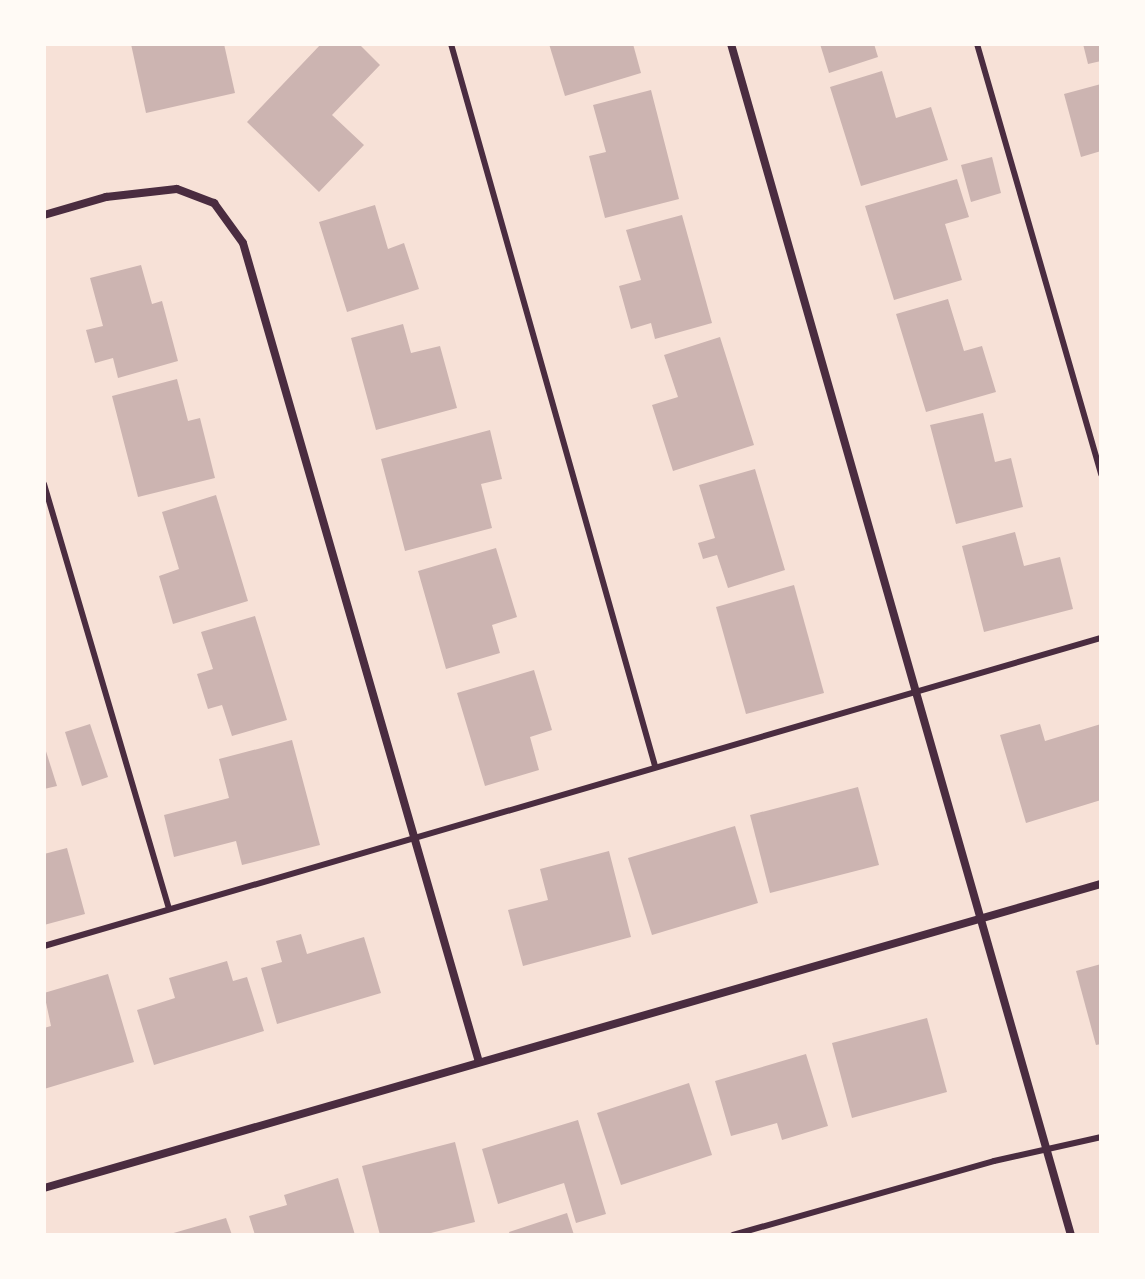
<!DOCTYPE html>
<html>
<head>
<meta charset="utf-8">
<style>
  body { margin:0 }
  #map { position:relative; width:1145px; height:1279px; overflow:hidden; background:#f7e1d7; font-family:"Titillium Web",sans-serif }
  div>[style] { position:absolute }
  .building>* { inset:0; background:#ccb4b1 }
  .service>* { height:6px; margin:-3px; padding:0 3px; transform-origin:3px; border-radius:3px; background:#4a2c40 }
  .minor>* { height:8px; margin:-4px; padding:0 4px; transform-origin:4px; border-radius:4px; background:#4a2c40 }
  span { translate:-50% -50%; white-space:nowrap; text-align:center; line-height:1.15; -webkit-text-stroke:8px #fffaf5; paint-order:stroke }
  .frame { position:absolute; inset:0; border:46px solid #fffaf5; pointer-events:none }
</style>
</head>
<body>
<div id="map">
  <div class="building">
    <i style="clip-path:polygon(131px 44px,224px 44px,235px 93px,146px 113px)"></i>
    <i style="clip-path:polygon(321px 44px,359px 44px,380px 65px,332px 115px,364px 145px,319px 192px,247px 122px)"></i>
    <i style="clip-path:polygon(549px 44px,633px 44px,641px 73px,565px 96px)"></i>
    <i style="clip-path:polygon(820px 44px,874px 44px,878px 57px,829px 73px)"></i>
    <i style="clip-path:polygon(1083px 44px,1101px 44px,1101px 61px,1088px 64px)"></i>
    <i style="clip-path:polygon(882px 71px,896px 118px,931px 107px,948px 160px,861px 186px,830px 87px)"></i>
    <i style="clip-path:polygon(1101px 84px,1101px 151px,1081px 157px,1064px 94px)"></i>
    <i style="clip-path:polygon(651px 90px,679px 199px,605px 218px,589px 156px,606px 152px,593px 105px)"></i>
    <i style="clip-path:polygon(992px 157px,1001px 193px,971px 202px,961px 165px)"></i>
    <i style="clip-path:polygon(957px 179px,969px 217px,945px 224px,962px 280px,894px 300px,865px 206px)"></i>
    <i style="clip-path:polygon(375px 205px,388px 249px,404px 243px,419px 289px,347px 312px,319px 222px)"></i>
    <i style="clip-path:polygon(682px 215px,712px 323px,655px 339px,651px 323px,631px 329px,619px 286px,641px 280px,626px 230px)"></i>
    <i style="clip-path:polygon(141px 265px,152px 304px,162px 301px,178px 361px,118px 378px,113px 358px,95px 363px,86px 330px,103px 326px,90px 278px)"></i>
    <i style="clip-path:polygon(948px 299px,964px 351px,982px 346px,996px 392px,926px 412px,896px 314px)"></i>
    <i style="clip-path:polygon(403px 324px,411px 353px,440px 346px,457px 408px,376px 430px,351px 338px)"></i>
    <i style="clip-path:polygon(720px 337px,754px 445px,673px 471px,652px 405px,678px 397px,664px 355px)"></i>
    <i style="clip-path:polygon(177px 379px,188px 421px,200px 418px,215px 478px,138px 497px,112px 396px)"></i>
    <i style="clip-path:polygon(983px 413px,995px 462px,1011px 458px,1023px 507px,956px 524px,930px 425px)"></i>
    <i style="clip-path:polygon(490px 430px,502px 479px,481px 484px,492px 528px,405px 551px,381px 459px)"></i>
    <i style="clip-path:polygon(755px 469px,785px 570px,728px 588px,717px 555px,703px 559px,698px 543px,715px 538px,699px 485px)"></i>
    <i style="clip-path:polygon(216px 495px,248px 601px,173px 624px,159px 576px,179px 569px,162px 512px)"></i>
    <i style="clip-path:polygon(1015px 532px,1024px 566px,1060px 557px,1073px 609px,984px 632px,962px 546px)"></i>
    <i style="clip-path:polygon(496px 548px,517px 617px,492px 625px,500px 653px,446px 669px,418px 571px)"></i>
    <i style="clip-path:polygon(794px 585px,824px 693px,746px 714px,716px 607px)"></i>
    <i style="clip-path:polygon(255px 616px,287px 720px,232px 736px,222px 705px,208px 709px,197px 674px,213px 669px,201px 632px)"></i>
    <i style="clip-path:polygon(534px 670px,552px 730px,530px 737px,539px 770px,485px 786px,457px 693px)"></i>
    <i style="clip-path:polygon(90px 724px,108px 777px,82px 786px,65px 732px)"></i>
    <i style="clip-path:polygon(1040px 724px,1045px 741px,1101px 724px,1101px 800px,1026px 823px,1000px 735px)"></i>
    <i style="clip-path:polygon(292px 740px,320px 845px,242px 865px,236px 841px,174px 857px,164px 815px,229px 798px,219px 759px)"></i>
    <i style="clip-path:polygon(44px 745px,57px 786px,44px 789px)"></i>
    <i style="clip-path:polygon(858px 787px,879px 865px,770px 893px,750px 815px)"></i>
    <i style="clip-path:polygon(735px 826px,758px 903px,652px 935px,628px 858px)"></i>
    <i style="clip-path:polygon(67px 848px,85px 914px,44px 925px,44px 854px)"></i>
    <i style="clip-path:polygon(609px 851px,631px 937px,523px 966px,508px 910px,548px 900px,540px 869px)"></i>
    <i style="clip-path:polygon(301px 934px,307px 954px,364px 937px,381px 993px,277px 1024px,261px 968px,282px 962px,276px 941px)"></i>
    <i style="clip-path:polygon(227px 961px,233px 981px,247px 977px,264px 1031px,154px 1065px,137px 1010px,175px 998px,169px 978px)"></i>
    <i style="clip-path:polygon(1101px 964px,1101px 1044px,1096px 1045px,1076px 971px)"></i>
    <i style="clip-path:polygon(108px 974px,134px 1062px,44px 1089px,44px 1028px,51px 1026px,44px 993px)"></i>
    <i style="clip-path:polygon(927px 1018px,947px 1092px,852px 1118px,832px 1043px)"></i>
    <i style="clip-path:polygon(806px 1054px,828px 1126px,782px 1140px,777px 1123px,731px 1136px,715px 1081px)"></i>
    <i style="clip-path:polygon(689px 1083px,712px 1155px,621px 1185px,597px 1113px)"></i>
    <i style="clip-path:polygon(578px 1120px,606px 1214px,576px 1223px,564px 1183px,498px 1204px,482px 1149px)"></i>
    <i style="clip-path:polygon(455px 1142px,475px 1222px,423px 1235px,380px 1235px,362px 1166px)"></i>
    <i style="clip-path:polygon(338px 1178px,355px 1235px,255px 1235px,249px 1216px,287px 1205px,284px 1195px)"></i>
    <i style="clip-path:polygon(567px 1213px,574px 1235px,510px 1235px,509px 1232px)"></i>
    <i style="clip-path:polygon(226px 1218px,232px 1235px,171px 1235px,170px 1234px)"></i>
  </div>
  <div class="service">
    <i style="left:451px;top:44px;width:750px;rotate:74.22deg"></i>
    <i style="left:977px;top:44px;width:448px;rotate:73.9deg"></i>
    <i style="left:44px;top:484px;width:443px;rotate:73.6deg"></i>
    <i style="left:44px;top:946px;width:1101px;rotate:-16.25deg"></i>
    <i style="left:733px;top:1235px;width:271px;rotate:-15.8deg"></i>
    <i style="left:994px;top:1161px;width:110px;rotate:-12.6deg"></i>
  </div>
  <div class="minor">
    <i style="left:731px;top:44px;width:1239px;rotate:74.07deg"></i>
    <i style="left:44px;top:215px;width:65px;rotate:-16.2deg"></i>
    <i style="left:106px;top:197px;width:71px;rotate:-6.4deg"></i>
    <i style="left:177px;top:189px;width:40px;rotate:21deg"></i>
    <i style="left:214px;top:203px;width:49px;rotate:54.1deg"></i>
    <i style="left:243px;top:243px;width:852px;rotate:73.93deg"></i>
    <i style="left:44px;top:1188px;width:1100px;rotate:-16.05deg"></i>
  </div>
  <div class="frame"></div>
</div>
</body>
</html>
